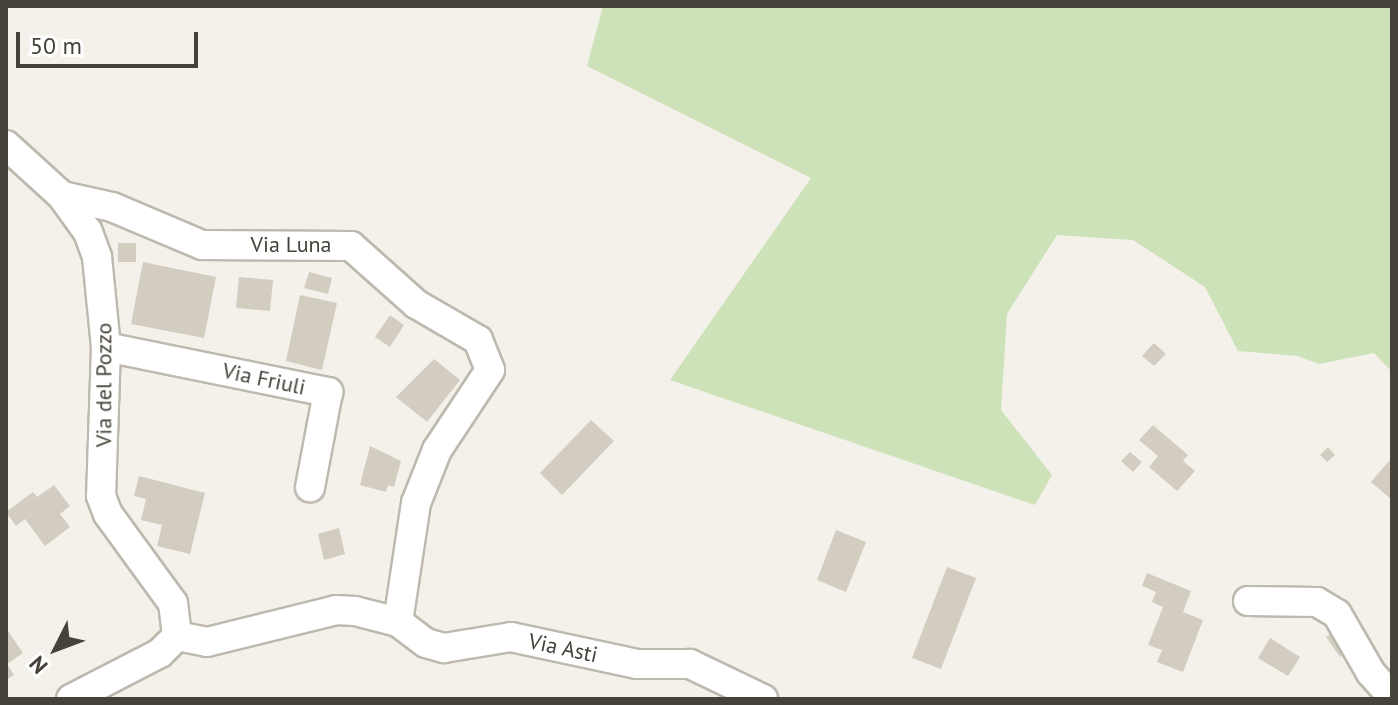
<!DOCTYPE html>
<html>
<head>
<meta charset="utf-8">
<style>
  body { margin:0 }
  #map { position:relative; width:1398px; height:705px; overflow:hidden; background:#f3f1ea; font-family:"PT Sans",sans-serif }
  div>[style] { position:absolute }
  .green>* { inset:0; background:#cde2b8 }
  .building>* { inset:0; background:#d3cdc1 }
  .roads { filter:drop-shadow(2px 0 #beb9ae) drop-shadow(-2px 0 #beb9ae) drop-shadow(0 2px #beb9ae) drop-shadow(0 -2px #beb9ae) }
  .minor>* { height:28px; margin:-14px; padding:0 14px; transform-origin:14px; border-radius:14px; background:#fff }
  span { translate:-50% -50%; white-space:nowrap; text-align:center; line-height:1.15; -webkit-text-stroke:7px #fff; paint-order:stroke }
  .street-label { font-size:22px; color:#464239 }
  .frame { position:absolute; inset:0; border:8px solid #464239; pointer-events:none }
  .north { position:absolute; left:16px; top:609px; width:80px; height:80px; -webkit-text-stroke:6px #fff; paint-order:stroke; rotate:228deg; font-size:22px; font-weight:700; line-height:32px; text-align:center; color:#464239 }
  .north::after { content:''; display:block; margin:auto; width:28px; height:36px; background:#464239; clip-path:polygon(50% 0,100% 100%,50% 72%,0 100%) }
  .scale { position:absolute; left:16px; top:32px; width:182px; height:36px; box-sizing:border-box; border:4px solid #464239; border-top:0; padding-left:10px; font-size:24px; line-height:28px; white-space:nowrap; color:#464239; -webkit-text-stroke:6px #fff; paint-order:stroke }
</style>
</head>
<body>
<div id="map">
  <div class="green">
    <i style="clip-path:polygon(603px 6px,1392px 6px,1392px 372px,1374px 353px,1319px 364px,1298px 356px,1238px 351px,1205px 287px,1133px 240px,1057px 235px,1007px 314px,1001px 410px,1052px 475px,1035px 505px,670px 380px,811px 178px,587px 66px)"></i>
  </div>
  <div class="building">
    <i style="clip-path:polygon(118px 243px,136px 243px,136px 262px,118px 262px)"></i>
    <i style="clip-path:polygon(143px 262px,216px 277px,204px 338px,131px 324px)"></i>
    <i style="clip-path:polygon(309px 272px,332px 278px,328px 294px,304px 288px)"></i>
    <i style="clip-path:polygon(239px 277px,273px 280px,270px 311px,236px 308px)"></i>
    <i style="clip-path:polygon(300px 295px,337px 303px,322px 370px,286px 361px)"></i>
    <i style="clip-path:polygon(390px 315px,404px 325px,390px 347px,375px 337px)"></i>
    <i style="clip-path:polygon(1154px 343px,1166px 354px,1154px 366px,1142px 356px)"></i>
    <i style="clip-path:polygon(434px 359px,460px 380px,427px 422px,396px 397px)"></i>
    <i style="clip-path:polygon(591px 420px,614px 441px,562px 495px,540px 473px)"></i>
    <i style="clip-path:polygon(1153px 425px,1188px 455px,1183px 461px,1195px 471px,1177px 491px,1149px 467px,1158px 456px,1139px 440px)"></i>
    <i style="clip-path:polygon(370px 446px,401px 461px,394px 487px,388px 485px,386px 492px,360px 485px)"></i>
    <i style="clip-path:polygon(1328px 447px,1335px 455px,1327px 462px,1320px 455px)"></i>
    <i style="clip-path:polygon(1130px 452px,1142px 462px,1133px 472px,1121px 461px)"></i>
    <i style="clip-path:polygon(1389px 461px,1392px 464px,1392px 500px,1371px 482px)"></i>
    <i style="clip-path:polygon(139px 476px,205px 493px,190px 554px,157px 546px,162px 525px,141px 520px,146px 499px,134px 496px)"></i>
    <i style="clip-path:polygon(54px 485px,70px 506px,60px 514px,70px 527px,45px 546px,25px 519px,16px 526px,6px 512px,33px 492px,37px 497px)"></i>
    <i style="clip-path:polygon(339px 528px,345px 554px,324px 560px,318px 534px)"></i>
    <i style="clip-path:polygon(836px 530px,866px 542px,846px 592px,817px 580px)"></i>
    <i style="clip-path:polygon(947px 567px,976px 578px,941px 669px,912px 658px)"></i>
    <i style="clip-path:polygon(1147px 573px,1191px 591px,1183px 612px,1203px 620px,1183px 672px,1157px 662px,1162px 650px,1148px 645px,1163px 607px,1152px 602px,1156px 592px,1142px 586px)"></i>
    <i style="clip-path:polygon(6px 628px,23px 653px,7px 664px,14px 675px,6px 680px)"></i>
    <i style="clip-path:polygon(1336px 630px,1350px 650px,1340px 657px,1326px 637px)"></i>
    <i style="clip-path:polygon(1270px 638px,1300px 657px,1288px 676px,1258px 658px)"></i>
  </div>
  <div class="roads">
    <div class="minor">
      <i style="left:6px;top:145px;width:76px;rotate:42.3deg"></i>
      <i style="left:62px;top:196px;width:44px;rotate:54.2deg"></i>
      <i style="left:88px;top:232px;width:27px;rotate:70deg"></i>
      <i style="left:97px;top:257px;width:90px;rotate:84.3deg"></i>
      <i style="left:106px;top:347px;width:149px;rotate:91.9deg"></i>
      <i style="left:101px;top:496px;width:19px;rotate:69deg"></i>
      <i style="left:108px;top:514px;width:110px;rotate:53.9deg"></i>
      <i style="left:173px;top:603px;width:33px;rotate:83deg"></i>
      <i style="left:62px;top:196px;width:51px;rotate:12.4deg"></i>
      <i style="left:112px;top:207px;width:98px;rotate:22.9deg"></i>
      <i style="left:202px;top:245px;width:149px;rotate:0.4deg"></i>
      <i style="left:351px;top:246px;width:87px;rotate:41.7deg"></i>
      <i style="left:416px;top:304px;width:72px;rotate:30.1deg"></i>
      <i style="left:478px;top:340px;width:32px;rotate:68deg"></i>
      <i style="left:490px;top:370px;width:96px;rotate:123.5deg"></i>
      <i style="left:437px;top:450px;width:57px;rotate:111.6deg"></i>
      <i style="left:416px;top:503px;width:120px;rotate:98.6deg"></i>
      <i style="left:106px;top:347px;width:227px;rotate:11.5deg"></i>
      <i style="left:328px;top:392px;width:97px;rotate:100.7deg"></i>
      <i style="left:1248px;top:601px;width:69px;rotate:0.8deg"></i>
      <i style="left:1317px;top:602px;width:23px;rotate:31deg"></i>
      <i style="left:1337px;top:614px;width:68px;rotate:60deg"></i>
      <i style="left:1371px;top:673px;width:31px;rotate:48deg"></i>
      <i style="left:177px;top:636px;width:31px;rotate:11deg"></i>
      <i style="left:207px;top:642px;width:133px;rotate:-13.9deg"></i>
      <i style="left:336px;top:610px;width:19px;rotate:3deg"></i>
      <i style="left:355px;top:611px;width:44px;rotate:14.3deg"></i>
      <i style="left:398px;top:622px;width:35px;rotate:37deg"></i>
      <i style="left:426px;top:643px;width:19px;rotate:16deg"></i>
      <i style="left:444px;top:648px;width:68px;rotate:-9.3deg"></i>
      <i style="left:511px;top:637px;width:129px;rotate:12.1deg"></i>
      <i style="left:637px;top:664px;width:53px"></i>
      <i style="left:690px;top:664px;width:81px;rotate:25.6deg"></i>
      <i style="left:71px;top:699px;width:100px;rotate:-27.3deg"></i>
      <i style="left:160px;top:653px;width:24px;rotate:-45deg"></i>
    </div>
  </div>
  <div class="street-label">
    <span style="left:291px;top:245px">Via Luna</span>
    <span style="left:264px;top:379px;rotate:12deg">Via Friuli</span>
    <span style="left:104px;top:385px;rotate:-90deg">Via del Pozzo</span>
    <span style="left:563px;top:648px;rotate:12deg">Via Asti</span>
  </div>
  <div class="frame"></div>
  <div class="north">N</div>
  <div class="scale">50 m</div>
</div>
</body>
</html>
